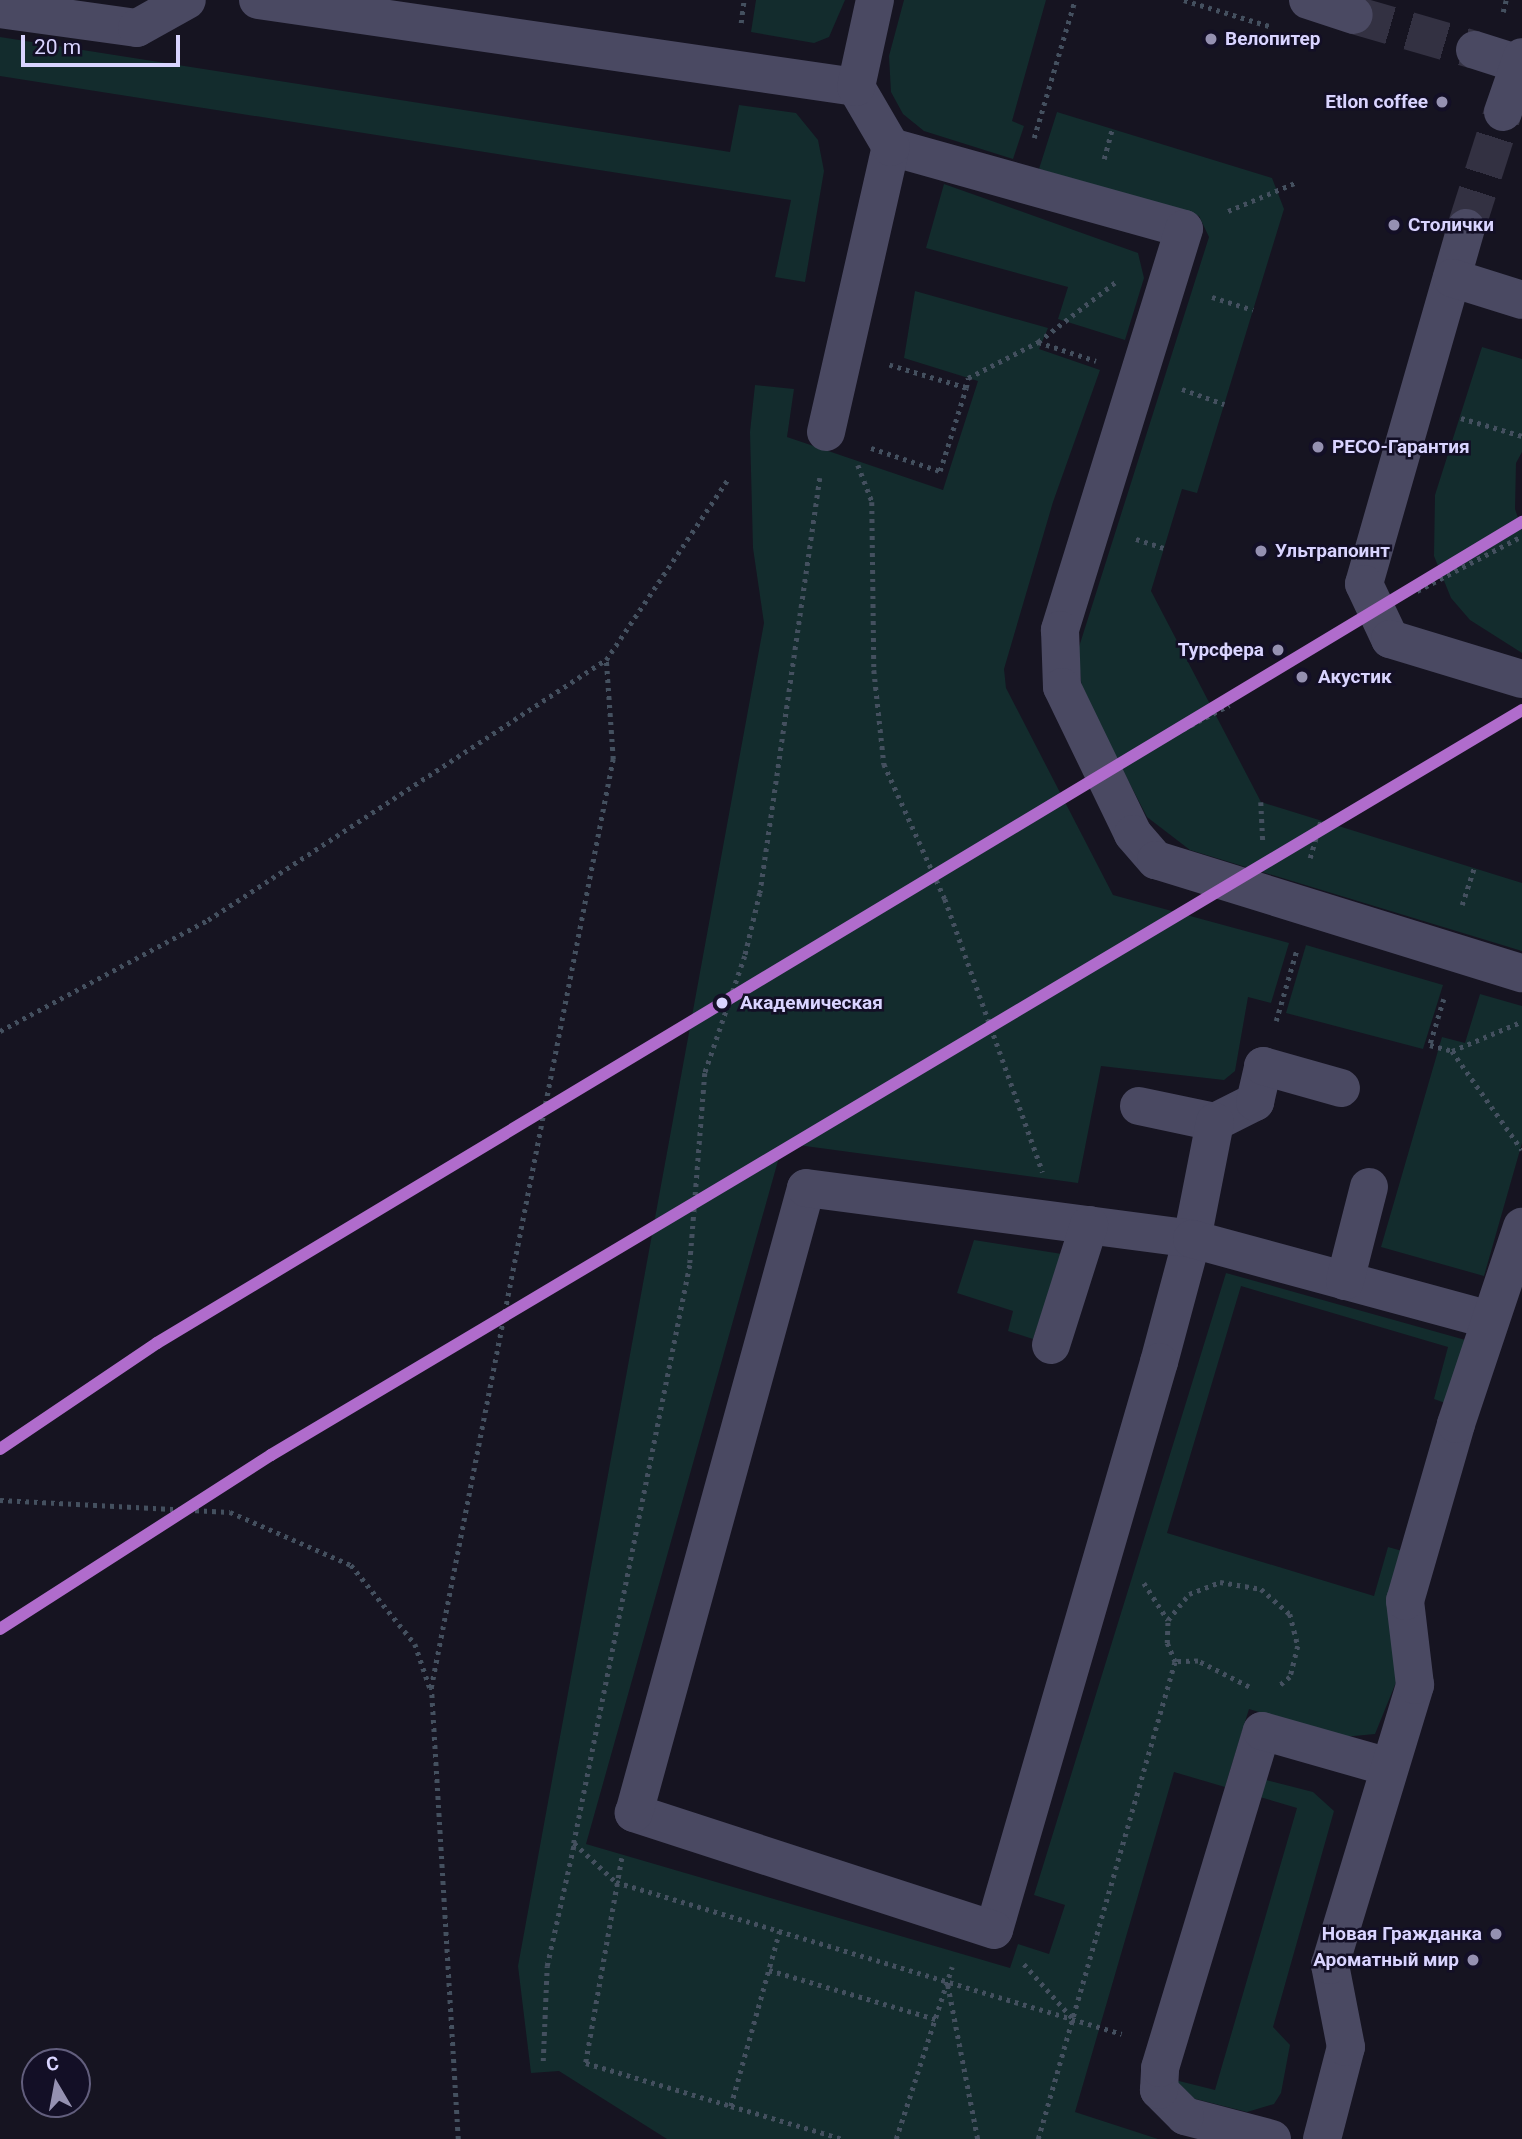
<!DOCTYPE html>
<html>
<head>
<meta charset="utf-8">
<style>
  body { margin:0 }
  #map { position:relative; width:1522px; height:2139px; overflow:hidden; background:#161421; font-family:Roboto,sans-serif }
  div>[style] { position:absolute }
  .green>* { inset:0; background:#132c2d }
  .minor-tunnel>* { height:38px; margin-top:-19px; transform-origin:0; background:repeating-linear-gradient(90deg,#333142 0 38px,transparent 0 57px) }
  .path>* { height:4.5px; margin-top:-2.25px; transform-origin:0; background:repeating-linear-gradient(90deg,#44505f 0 3.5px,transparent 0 8.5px) }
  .minor>* { height:38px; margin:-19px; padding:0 19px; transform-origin:19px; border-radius:19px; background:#4a4962 }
  .metro-1>* { height:12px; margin:-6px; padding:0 6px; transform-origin:6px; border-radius:6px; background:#b06ccc }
  .dots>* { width:19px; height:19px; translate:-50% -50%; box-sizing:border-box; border:4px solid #130f26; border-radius:50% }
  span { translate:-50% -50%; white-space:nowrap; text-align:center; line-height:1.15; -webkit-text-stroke:5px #130f26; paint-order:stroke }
  .poi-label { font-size:19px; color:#d9d4ff; font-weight:700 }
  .left { translate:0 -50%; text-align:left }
  .right { translate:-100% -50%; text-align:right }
  .stop-label { font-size:19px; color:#d9d4ff; font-weight:700 }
  .north { position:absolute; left:21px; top:2048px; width:70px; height:70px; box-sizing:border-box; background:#130f26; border:2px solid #625e7d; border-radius:50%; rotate:350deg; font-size:19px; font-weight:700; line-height:28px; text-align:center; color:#d9d4ff }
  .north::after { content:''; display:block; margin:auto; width:24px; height:32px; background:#9591b1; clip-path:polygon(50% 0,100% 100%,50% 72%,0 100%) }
  .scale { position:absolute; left:21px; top:35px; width:159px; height:32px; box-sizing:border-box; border:4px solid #d9d4ff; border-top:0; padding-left:9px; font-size:21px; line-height:24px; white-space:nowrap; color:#d9d4ff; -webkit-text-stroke:5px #130f26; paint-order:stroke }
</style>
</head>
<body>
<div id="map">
  <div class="green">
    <i style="clip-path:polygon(756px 0,845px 0,829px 37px,814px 43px,751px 32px)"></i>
    <i style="clip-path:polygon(904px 0,1046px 0,1012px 121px,1024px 126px,1013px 159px,924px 131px,903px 114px,891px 92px,889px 56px)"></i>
    <i style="clip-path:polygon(0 37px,730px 152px,739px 105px,796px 113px,818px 140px,824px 171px,805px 282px,775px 277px,791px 200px,0 76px)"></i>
    <i style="clip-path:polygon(1057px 112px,1272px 178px,1284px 209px,1197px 493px,1182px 489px,1151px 591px,1261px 802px,1522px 883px,1522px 951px,1190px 850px,1147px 817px,1082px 691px,1078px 650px,1209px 237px,1199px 216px,1039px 169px)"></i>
    <i style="clip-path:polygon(944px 184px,1138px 253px,1144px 278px,1125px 340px,1058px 319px,1068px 287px,926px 248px)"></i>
    <i style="clip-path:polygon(915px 291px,1048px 328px,1039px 349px,1100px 370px,1053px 502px,1004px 669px,1006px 688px,1113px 895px,1289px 943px,1271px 1003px,1248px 997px,1235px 1071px,1224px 1080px,1101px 1066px,1078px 1183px,783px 1143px,586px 1844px,1010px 1968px,1018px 1944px,1049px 1954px,1065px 1905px,1034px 1895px,1226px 1273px,1469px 1341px,1451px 1405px,1434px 1399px,1448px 1347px,1241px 1286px,1167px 1533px,1374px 1596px,1388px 1547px,1406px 1552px,1399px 1675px,1375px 1734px,1343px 1737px,1249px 1709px,1225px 1787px,1174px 1772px,1075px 2112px,1158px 2139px,667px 2139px,559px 2071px,531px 2073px,518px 1966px,764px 623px,753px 548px,750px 432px,755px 385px,794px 389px,787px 437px,943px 490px,978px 381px,904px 358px)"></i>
    <i style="clip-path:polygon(1482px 347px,1522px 359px,1522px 452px,1516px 463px,1515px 509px,1522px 530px,1522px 653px,1470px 620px,1451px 598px,1434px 556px,1435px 495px)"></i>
    <i style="clip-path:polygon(1306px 945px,1443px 985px,1423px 1049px,1286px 1013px)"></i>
    <i style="clip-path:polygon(1480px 994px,1522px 1006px,1522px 1143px,1484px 1276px,1381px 1247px,1442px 1037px,1465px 1043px)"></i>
    <i style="clip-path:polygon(974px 1240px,1062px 1254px,1033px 1339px,1008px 1331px,1013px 1311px,957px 1293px)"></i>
    <i style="clip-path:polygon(1266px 1780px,1313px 1792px,1334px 1811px,1273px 2027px,1290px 2045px,1281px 2093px,1274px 2104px,1247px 2112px,1172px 2093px,1175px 2080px,1215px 2090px,1297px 1808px,1260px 1797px)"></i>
  </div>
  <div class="minor-tunnel">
    <i style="left:1354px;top:15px;width:126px;rotate:16.1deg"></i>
    <i style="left:1466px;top:228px;width:122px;rotate:-72.3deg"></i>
  </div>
  <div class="path">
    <i style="left:1184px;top:0;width:89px;rotate:17deg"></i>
    <i style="left:1503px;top:12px;width:12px;rotate:-76deg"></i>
    <i style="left:741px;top:23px;width:23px;rotate:-83deg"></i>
    <i style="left:1034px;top:138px;width:144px;rotate:-73.5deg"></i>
    <i style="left:1104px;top:159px;width:31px;rotate:-75deg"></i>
    <i style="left:1228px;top:211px;width:73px;rotate:-22.7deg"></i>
    <i style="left:1212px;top:297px;width:43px;rotate:17.6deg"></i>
    <i style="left:1038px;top:342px;width:61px;rotate:18.1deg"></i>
    <i style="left:966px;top:388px;width:10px;rotate:-79deg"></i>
    <i style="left:968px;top:378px;width:79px;rotate:-27.2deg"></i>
    <i style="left:1038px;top:342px;width:100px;rotate:-37.7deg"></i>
    <i style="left:1182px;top:389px;width:45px;rotate:19.7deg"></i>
    <i style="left:1461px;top:418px;width:64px;rotate:16.4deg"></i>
    <i style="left:871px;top:448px;width:73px;rotate:18.4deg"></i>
    <i style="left:940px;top:471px;width:87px;rotate:-72.6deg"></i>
    <i style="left:966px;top:388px;width:80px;rotate:-163.4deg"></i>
    <i style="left:858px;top:465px;width:40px;rotate:69deg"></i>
    <i style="left:872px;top:502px;width:168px;rotate:89.3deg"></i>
    <i style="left:874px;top:670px;width:95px;rotate:83.9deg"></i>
    <i style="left:884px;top:764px;width:148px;rotate:65.7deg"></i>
    <i style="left:945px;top:899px;width:290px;rotate:70.3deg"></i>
    <i style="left:820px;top:478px;width:419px;rotate:98.2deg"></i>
    <i style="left:760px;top:893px;width:65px;rotate:103.4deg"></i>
    <i style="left:745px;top:956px;width:124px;rotate:108.9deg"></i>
    <i style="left:705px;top:1073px;width:193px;rotate:94.5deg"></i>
    <i style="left:690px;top:1265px;width:590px;rotate:101.35deg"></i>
    <i style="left:574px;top:1843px;width:57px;rotate:42.9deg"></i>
    <i style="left:616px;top:1882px;width:528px;rotate:16.72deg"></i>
    <i style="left:1136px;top:539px;width:29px;rotate:18deg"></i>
    <i style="left:1417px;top:591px;width:119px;rotate:-27.6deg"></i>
    <i style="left:1145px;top:749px;width:95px;rotate:-27.6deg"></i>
    <i style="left:1261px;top:802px;width:41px;rotate:87.2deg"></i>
    <i style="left:1310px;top:858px;width:40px;rotate:-74deg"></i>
    <i style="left:1462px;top:905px;width:39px;rotate:-72deg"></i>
    <i style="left:1444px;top:999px;width:48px;rotate:106.9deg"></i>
    <i style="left:1430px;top:1045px;width:23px;rotate:15deg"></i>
    <i style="left:1452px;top:1051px;width:75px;rotate:-22.8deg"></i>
    <i style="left:1276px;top:1021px;width:72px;rotate:-73.8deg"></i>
    <i style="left:0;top:1031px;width:236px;rotate:-28.1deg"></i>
    <i style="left:208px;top:920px;width:475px;rotate:-33.2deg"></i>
    <i style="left:1452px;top:1051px;width:121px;rotate:54.7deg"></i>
    <i style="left:0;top:1500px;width:230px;rotate:3deg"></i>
    <i style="left:230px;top:1512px;width:132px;rotate:23.7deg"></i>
    <i style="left:351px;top:1565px;width:102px;rotate:51deg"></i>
    <i style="left:415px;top:1644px;width:46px;rotate:71.2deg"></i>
    <i style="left:1144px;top:1583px;width:44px;rotate:57deg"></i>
    <i style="left:1249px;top:1687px;width:57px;rotate:-153deg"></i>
    <i style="left:1198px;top:1661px;width:23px;rotate:178deg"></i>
    <i style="left:1175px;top:1662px;width:21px;rotate:-113deg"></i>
    <i style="left:1167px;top:1643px;width:23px;rotate:-88deg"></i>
    <i style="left:1168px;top:1620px;width:33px;rotate:-51deg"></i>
    <i style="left:1189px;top:1594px;width:33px;rotate:-21deg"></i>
    <i style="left:1220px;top:1582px;width:42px;rotate:9.7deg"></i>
    <i style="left:1261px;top:1589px;width:38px;rotate:41deg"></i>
    <i style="left:1290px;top:1614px;width:33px;rotate:76deg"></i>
    <i style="left:1298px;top:1646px;width:32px;rotate:104deg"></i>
    <i style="left:1290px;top:1677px;width:16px;rotate:140deg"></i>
    <i style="left:622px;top:1858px;width:208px;rotate:100deg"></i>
    <i style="left:586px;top:2063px;width:151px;rotate:16.5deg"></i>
    <i style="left:780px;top:1931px;width:182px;rotate:105.6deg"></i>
    <i style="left:731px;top:2106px;width:117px;rotate:16.4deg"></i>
    <i style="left:1024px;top:1964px;width:75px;rotate:48.2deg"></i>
    <i style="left:769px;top:1970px;width:174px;rotate:16.4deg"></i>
    <i style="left:948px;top:1985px;width:157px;rotate:79deg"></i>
    <i style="left:543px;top:2061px;width:95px;rotate:-87.6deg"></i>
    <i style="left:547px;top:1966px;width:125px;rotate:-77.5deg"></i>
    <i style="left:458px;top:2139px;width:452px;rotate:-93.4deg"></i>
    <i style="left:431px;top:1688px;width:947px;rotate:-78.92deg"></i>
    <i style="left:613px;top:759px;width:99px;rotate:-94deg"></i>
    <i style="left:606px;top:660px;width:218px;rotate:-56deg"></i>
    <i style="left:896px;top:2139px;width:181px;rotate:-72deg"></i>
    <i style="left:1038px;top:2139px;width:496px;rotate:-74deg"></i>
  </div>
  <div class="minor">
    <i style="left:258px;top:0;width:604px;rotate:8.28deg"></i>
    <i style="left:1308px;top:0;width:48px;rotate:18.1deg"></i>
    <i style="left:0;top:9px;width:138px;rotate:7.9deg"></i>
    <i style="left:137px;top:28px;width:57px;rotate:-29.2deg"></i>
    <i style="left:1475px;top:50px;width:49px;rotate:17.7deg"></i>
    <i style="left:1503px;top:112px;width:58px;rotate:-70.9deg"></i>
    <i style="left:891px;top:147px;width:304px;rotate:15.6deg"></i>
    <i style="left:1184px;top:229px;width:420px;rotate:107.2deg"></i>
    <i style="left:1060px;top:630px;width:57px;rotate:88deg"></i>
    <i style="left:1062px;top:687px;width:163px;rotate:64.2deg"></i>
    <i style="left:1133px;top:834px;width:35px;rotate:49deg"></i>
    <i style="left:1156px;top:860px;width:383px;rotate:17.2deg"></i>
    <i style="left:1466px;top:228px;width:370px;rotate:106deg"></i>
    <i style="left:1364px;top:584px;width:61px;rotate:64.7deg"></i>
    <i style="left:1390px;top:639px;width:138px;rotate:16.9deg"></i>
    <i style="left:1452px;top:278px;width:73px;rotate:17.4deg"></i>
    <i style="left:826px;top:432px;width:292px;rotate:-77.2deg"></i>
    <i style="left:891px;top:147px;width:69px;rotate:-120.3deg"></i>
    <i style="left:856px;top:87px;width:89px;rotate:-77.7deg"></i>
    <i style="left:1139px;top:1106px;width:78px;rotate:11.9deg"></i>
    <i style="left:1215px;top:1122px;width:45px;rotate:-26.6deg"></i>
    <i style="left:1255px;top:1102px;width:37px;rotate:-77deg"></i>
    <i style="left:1263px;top:1066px;width:81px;rotate:15.8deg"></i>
    <i style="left:1215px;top:1122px;width:119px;rotate:101.1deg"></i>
    <i style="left:1192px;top:1239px;width:127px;rotate:105deg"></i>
    <i style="left:1159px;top:1362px;width:591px;rotate:106.2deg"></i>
    <i style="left:994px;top:1930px;width:379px;rotate:-162deg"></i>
    <i style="left:634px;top:1813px;width:648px;rotate:-74.61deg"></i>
    <i style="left:806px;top:1188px;width:389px;rotate:7.5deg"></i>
    <i style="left:1192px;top:1239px;width:309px;rotate:15.2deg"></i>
    <i style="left:1345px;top:1281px;width:97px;rotate:-75.7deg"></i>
    <i style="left:1051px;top:1345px;width:126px;rotate:-72.4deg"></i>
    <i style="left:1272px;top:2139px;width:90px;rotate:-165.2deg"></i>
    <i style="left:1185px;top:2116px;width:37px;rotate:-135deg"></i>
    <i style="left:1159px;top:2090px;width:22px;rotate:-87deg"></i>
    <i style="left:1160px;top:2068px;width:352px;rotate:-73.2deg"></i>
    <i style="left:1262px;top:1731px;width:131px;rotate:15.9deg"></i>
    <i style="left:1322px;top:2139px;width:95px;rotate:-75.4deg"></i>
    <i style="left:1346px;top:2047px;width:84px;rotate:-101deg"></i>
    <i style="left:1330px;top:1965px;width:293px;rotate:-73.1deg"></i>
    <i style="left:1415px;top:1685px;width:85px;rotate:-96.8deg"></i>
    <i style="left:1405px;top:1601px;width:184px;rotate:-73.9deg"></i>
    <i style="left:1456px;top:1424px;width:208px;rotate:-71.5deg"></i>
  </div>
  <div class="metro-1">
    <i style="left:0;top:1449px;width:189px;rotate:-34deg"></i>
    <i style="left:157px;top:1343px;width:1593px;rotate:-31.03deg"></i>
    <i style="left:0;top:1629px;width:322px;rotate:-32.7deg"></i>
    <i style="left:271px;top:1455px;width:1456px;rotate:-30.77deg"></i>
  </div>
  <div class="dots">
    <i style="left:1211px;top:39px;background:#9591b1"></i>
    <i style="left:1442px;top:102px;background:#9591b1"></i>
    <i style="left:1394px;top:225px;background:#9591b1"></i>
    <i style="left:1318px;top:447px;background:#9591b1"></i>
    <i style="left:1261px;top:551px;background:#9591b1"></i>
    <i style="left:1278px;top:650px;background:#9591b1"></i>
    <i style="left:1302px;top:677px;background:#9591b1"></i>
    <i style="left:722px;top:1003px;background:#d9d4ff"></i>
    <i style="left:1496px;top:1934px;background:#9591b1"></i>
    <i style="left:1473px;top:1960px;background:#9591b1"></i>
  </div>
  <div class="poi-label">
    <span class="left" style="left:1225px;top:39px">Велопитер</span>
    <span class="right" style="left:1428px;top:102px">Etlon coffee</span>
    <span class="left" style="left:1408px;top:225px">Столички</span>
    <span class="left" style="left:1332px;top:447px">РЕСО-Гарантия</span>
    <span class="left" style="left:1275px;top:551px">Ультрапоинт</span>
    <span class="right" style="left:1264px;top:650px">Турсфера</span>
    <span class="left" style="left:1318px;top:677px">Акустик</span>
    <span class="right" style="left:1482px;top:1934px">Новая Гражданка</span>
    <span class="right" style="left:1459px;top:1960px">Ароматный мир</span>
  </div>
  <div class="stop-label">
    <span class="left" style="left:740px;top:1003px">Академическая</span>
  </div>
  <div class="north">С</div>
  <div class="scale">20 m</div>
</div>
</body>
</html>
